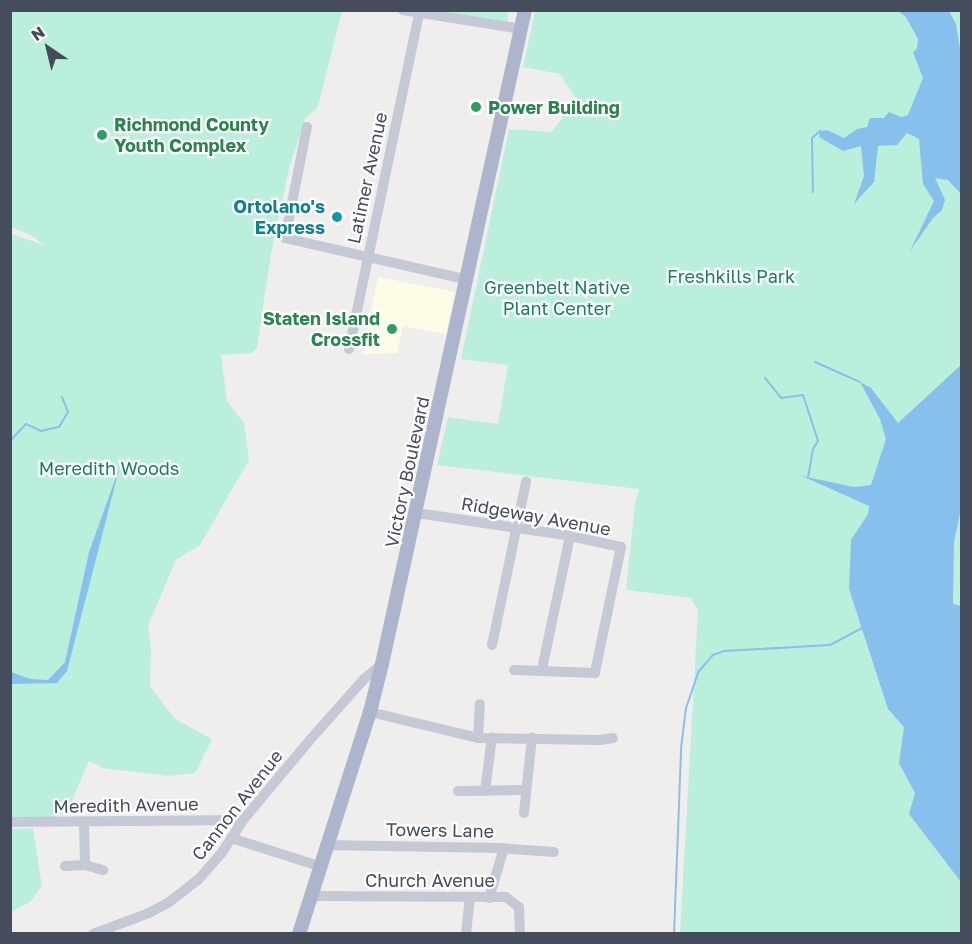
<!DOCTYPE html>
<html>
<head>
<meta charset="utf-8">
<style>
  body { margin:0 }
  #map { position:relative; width:972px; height:944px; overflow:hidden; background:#f0eeed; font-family:"Golos Text",sans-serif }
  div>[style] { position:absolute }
  .commercial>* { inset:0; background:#fcfbe6 }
  .green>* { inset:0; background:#baefdb }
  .water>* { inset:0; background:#87c0ed }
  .stream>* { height:2px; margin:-1px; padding:0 1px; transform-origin:1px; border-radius:1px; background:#87c0ed }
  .minor>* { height:10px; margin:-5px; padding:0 5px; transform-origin:5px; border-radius:5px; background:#c4c9d5 }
  .major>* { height:14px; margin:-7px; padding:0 7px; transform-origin:7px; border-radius:7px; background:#adb5cd }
  .dots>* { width:16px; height:16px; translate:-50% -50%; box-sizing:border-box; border:3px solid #fff; border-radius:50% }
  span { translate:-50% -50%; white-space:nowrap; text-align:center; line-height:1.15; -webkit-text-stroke:4.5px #fff; paint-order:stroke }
  .leisure-label { font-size:18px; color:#27864d; font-weight:700 }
  .left { translate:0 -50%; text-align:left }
  .right { translate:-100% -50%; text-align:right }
  .street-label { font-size:18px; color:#454c5b }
  .culture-label { font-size:18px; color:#0d838f; font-weight:700 }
  .park-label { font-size:18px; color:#157e62 }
  .frame { position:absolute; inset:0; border:12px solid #454c5b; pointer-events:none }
  .north { position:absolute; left:18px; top:18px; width:60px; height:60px; -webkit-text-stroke:4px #fff; paint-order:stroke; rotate:325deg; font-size:16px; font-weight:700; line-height:24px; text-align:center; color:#454c5b }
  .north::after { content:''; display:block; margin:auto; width:21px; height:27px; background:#454c5b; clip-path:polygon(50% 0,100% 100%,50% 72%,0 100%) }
</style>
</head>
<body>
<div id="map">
  <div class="commercial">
    <i style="clip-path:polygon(378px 277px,455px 292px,446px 334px,403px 326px,397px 353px,362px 354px)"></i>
  </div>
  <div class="green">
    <i style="clip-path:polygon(10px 11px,342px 11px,318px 107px,305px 119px,289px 169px,271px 254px,257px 348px,251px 353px,221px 355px,227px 401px,244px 423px,249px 460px,200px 545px,176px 560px,148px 625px,151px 651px,150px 686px,175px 719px,212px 739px,195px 773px,168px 776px,103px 768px,89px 761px,68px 810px,55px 818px,11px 817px,11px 234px,44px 245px,31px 235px,11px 227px,10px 157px,13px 155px,10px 151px)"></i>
    <i style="clip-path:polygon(442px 11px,509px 11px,507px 22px)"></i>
    <i style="clip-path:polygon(535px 11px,961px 11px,961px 933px,680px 933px,698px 611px,691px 598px,626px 590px,635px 503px,639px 489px,437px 465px,448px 417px,498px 424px,508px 365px,461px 359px,509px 129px,551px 132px,577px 100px,560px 74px,523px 67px)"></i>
    <i style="clip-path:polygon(33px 828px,42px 886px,30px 902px,11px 912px,11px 829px)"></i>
  </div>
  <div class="water">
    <i style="clip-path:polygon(898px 11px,949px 11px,956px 24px,961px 55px,961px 194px,948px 180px,935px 178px,945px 200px,942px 210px,933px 218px,910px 251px,934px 201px,923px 184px,919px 139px,907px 133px,897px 145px,878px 146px,874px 182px,854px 204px,864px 176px,861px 146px,843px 151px,819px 137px,820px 131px,827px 130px,844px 138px,857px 129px,867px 127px,870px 118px,884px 118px,889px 112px,901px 117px,908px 115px,923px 78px,913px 52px,917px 49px,918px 39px,906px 17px)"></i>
    <i style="clip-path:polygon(961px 365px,962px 504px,954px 542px,953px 604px,962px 606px,961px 882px,909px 814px,915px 793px,899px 763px,904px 727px,888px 709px,849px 589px,851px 540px,868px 514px,869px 506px,802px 476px,854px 487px,871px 485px,886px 439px,880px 419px,860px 382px,871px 388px,898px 423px)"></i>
    <i style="clip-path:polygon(120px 466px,67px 671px,57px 683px,11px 684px,11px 672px,30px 679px,48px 680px,65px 662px,89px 552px)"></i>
  </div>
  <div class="stream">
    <i style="left:813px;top:192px;width:54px;rotate:-91.1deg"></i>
    <i style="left:812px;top:138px;width:11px;rotate:-41deg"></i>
    <i style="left:815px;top:362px;width:49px;rotate:24deg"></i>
    <i style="left:765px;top:378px;width:26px;rotate:51deg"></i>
    <i style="left:781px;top:398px;width:22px;rotate:-8deg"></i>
    <i style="left:803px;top:395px;width:48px;rotate:71.9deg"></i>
    <i style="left:818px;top:441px;width:9px;rotate:122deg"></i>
    <i style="left:813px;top:449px;width:28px;rotate:100deg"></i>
    <i style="left:10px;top:441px;width:23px;rotate:-47deg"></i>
    <i style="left:26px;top:424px;width:17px;rotate:25deg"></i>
    <i style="left:41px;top:431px;width:18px;rotate:-13deg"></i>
    <i style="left:59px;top:427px;width:17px;rotate:-59deg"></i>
    <i style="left:68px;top:412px;width:16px;rotate:-112deg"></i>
    <i style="left:674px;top:934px;width:186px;rotate:-87.8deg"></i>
    <i style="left:681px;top:748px;width:40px;rotate:-82.9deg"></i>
    <i style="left:686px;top:708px;width:39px;rotate:-71deg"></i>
    <i style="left:699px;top:671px;width:21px;rotate:-49deg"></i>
    <i style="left:713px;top:655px;width:12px;rotate:-20deg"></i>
    <i style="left:724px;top:651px;width:106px;rotate:-3.2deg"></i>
    <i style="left:830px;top:645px;width:36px;rotate:-28deg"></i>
  </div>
  <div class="minor">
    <i style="left:403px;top:10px;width:120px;rotate:9.1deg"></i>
    <i style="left:307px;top:127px;width:113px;rotate:101.2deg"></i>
    <i style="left:285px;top:238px;width:188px;rotate:12.9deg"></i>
    <i style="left:349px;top:349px;width:342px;rotate:-78.2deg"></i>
    <i style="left:417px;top:513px;width:155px;rotate:8.5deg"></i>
    <i style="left:570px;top:536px;width:52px;rotate:12.2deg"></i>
    <i style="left:621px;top:547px;width:129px;rotate:101.7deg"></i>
    <i style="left:595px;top:673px;width:81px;rotate:-177.9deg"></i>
    <i style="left:492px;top:645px;width:167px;rotate:-78.2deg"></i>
    <i style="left:542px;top:669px;width:136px;rotate:-78.1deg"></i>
    <i style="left:370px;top:712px;width:111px;rotate:13.5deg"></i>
    <i style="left:478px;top:738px;width:122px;rotate:0.9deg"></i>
    <i style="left:600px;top:740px;width:13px;rotate:-9deg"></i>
    <i style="left:478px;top:738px;width:34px;rotate:-87deg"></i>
    <i style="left:458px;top:791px;width:68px;rotate:-0.8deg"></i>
    <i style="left:485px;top:791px;width:54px;rotate:-82.6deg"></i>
    <i style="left:524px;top:813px;width:76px;rotate:-84deg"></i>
    <i style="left:10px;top:822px;width:233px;rotate:-0.5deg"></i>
    <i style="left:84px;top:822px;width:43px;rotate:88.7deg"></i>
    <i style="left:231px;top:838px;width:92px;rotate:17.7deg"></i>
    <i style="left:325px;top:845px;width:174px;rotate:1deg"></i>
    <i style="left:499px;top:848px;width:55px;rotate:4.2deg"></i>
    <i style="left:65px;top:866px;width:20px;rotate:-3deg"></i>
    <i style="left:85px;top:865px;width:19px;rotate:16deg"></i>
    <i style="left:310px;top:896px;width:196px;rotate:0.3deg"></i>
    <i style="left:506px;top:897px;width:16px;rotate:38deg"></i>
    <i style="left:519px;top:907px;width:27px;rotate:88deg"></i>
    <i style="left:489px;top:898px;width:52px;rotate:-73.3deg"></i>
    <i style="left:93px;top:934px;width:60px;rotate:-20.6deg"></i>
    <i style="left:149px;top:913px;width:21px;rotate:-28deg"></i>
    <i style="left:168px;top:903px;width:39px;rotate:-38deg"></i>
    <i style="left:199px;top:879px;width:33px;rotate:-49deg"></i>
    <i style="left:221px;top:854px;width:40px;rotate:-57.1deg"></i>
    <i style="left:243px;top:820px;width:103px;rotate:-50.1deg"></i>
    <i style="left:309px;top:741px;width:83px;rotate:-48.4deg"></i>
    <i style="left:364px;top:679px;width:23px;rotate:-40deg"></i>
    <i style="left:466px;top:934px;width:36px;rotate:-84deg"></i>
  </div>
  <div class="major">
    <i style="left:299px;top:934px;width:233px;rotate:-72.3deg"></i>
    <i style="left:370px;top:712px;width:49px;rotate:-76deg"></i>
    <i style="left:382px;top:664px;width:669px;rotate:-77.67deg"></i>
  </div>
  <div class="dots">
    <i style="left:476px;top:107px;background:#2e9e5b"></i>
    <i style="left:102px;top:135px;background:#2e9e5b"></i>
    <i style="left:337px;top:217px;background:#0f9aa8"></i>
    <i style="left:392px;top:329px;background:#2e9e5b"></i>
  </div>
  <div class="leisure-label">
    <span class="left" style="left:488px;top:107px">Power Building</span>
    <span class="left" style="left:114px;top:135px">Richmond County<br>Youth Complex</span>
    <span class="right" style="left:380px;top:329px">Staten Island<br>Crossfit</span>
  </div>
  <div class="street-label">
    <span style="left:367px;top:178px;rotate:-78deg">Latimer Avenue</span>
    <span style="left:407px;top:472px;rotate:-78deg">Victory Boulevard</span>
    <span style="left:536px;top:516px;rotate:10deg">Ridgeway Avenue</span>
    <span style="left:126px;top:805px;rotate:-1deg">Meredith Avenue</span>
    <span style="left:237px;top:805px;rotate:-52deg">Cannon Avenue</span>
    <span style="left:440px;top:830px;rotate:1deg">Towers Lane</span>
    <span style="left:430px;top:880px">Church Avenue</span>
  </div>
  <div class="culture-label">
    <span class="right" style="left:325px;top:217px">Ortolano's<br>Express</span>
  </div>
  <div class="park-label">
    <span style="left:731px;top:276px">Freshkills Park</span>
    <span style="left:557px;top:298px">Greenbelt Native<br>Plant Center</span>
    <span style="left:109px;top:468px">Meredith Woods</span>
  </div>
  <div class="frame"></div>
  <div class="north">N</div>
</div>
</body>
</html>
